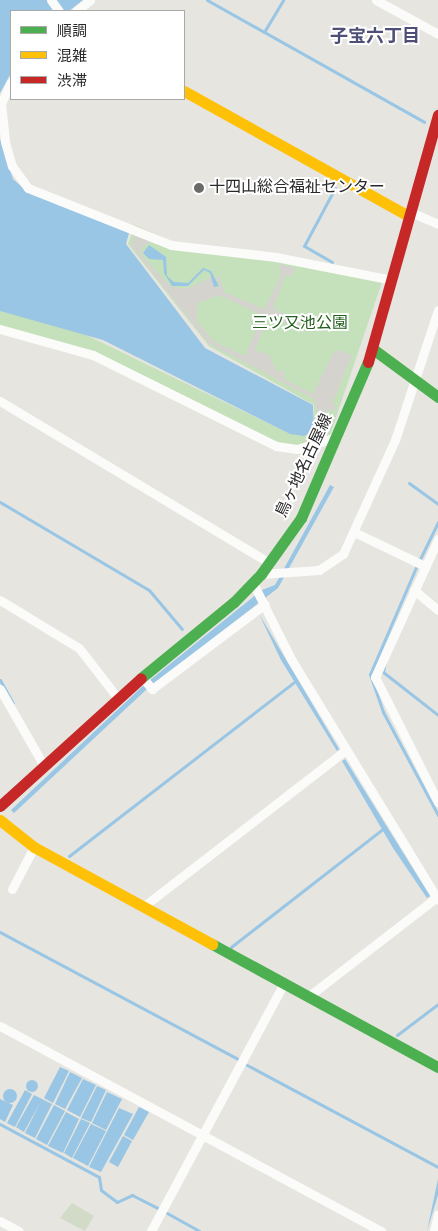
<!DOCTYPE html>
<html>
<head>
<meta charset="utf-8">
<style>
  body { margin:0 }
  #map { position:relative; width:438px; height:1231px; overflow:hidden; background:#e6e5e0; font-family:"Sofia Sans Condensed","Noto Sans JP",sans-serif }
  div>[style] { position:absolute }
  .green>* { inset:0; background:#c5e1bb }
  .cemetery>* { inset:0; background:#d1dbc8 }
  .plaza>* { inset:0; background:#d5d3ce }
  .water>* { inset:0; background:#98c6e4 }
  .round { border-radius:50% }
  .stream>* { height:3px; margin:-1.5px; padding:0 1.5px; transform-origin:1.5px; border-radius:1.5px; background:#98c6e4 }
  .street>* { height:9px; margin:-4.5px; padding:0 4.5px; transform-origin:4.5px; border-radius:4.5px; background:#fbfbfa }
  .fast>* { height:11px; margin:-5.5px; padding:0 5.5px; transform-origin:5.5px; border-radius:5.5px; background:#4caf50 }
  .slow>* { height:11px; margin:-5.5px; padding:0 5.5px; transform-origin:5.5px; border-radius:5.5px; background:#ffc107 }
  .jam>* { height:11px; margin:-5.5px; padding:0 5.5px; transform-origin:5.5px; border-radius:5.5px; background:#c62828 }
  .dots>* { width:14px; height:14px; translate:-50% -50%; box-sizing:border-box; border:2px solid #fff; border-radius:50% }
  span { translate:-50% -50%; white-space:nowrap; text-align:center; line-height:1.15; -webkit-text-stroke:4px #fff; paint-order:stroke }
  .poi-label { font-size:16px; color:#292929 }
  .left { translate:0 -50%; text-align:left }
  .park-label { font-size:16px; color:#24601f }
  .street-label { font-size:16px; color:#292929 }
  .neighbourhood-label { font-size:18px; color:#4d4f76; font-weight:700 }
  .legend { position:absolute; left:10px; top:10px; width:175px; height:90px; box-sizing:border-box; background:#fff; border:1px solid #a9a9a9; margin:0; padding:6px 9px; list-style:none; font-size:15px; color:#292929 }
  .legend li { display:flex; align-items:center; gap:10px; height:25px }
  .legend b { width:25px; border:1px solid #a9a9a9 }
</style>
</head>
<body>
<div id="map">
  <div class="green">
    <i style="clip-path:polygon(135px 225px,174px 242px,384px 276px,329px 438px,299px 446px,277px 444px,107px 358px,0 326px,0 311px,78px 331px,290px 434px,314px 431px,314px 405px,209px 346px,128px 244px)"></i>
  </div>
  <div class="cemetery">
    <i style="clip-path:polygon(72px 1203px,94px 1216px,85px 1231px,60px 1218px)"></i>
  </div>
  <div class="plaza">
    <i style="clip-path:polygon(evenodd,135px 235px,152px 241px,141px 248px,142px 255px,170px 286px,186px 289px,212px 277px,216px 289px,220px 285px,215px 276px,220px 277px,224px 292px,264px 309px,281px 275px,279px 264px,296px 268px,291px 276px,285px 276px,273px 307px,290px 319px,293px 315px,302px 318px,298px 327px,268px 318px,255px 350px,269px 355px,277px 372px,284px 370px,284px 379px,313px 394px,333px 353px,337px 350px,352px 355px,333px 402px,337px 411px,331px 409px,323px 416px,327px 436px,299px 446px,321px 430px,314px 399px,208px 343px,131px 246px,135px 235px,220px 295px,262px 315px,245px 356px,213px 341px,197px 321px,198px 303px,220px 295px)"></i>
  </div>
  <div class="water">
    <i style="clip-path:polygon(0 0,83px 0,69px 11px,11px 11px,11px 73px,0 93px)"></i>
    <i style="clip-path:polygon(0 139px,13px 179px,22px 187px,129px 233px,126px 244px,205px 348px,313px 405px,314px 431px,304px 436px,290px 434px,103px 340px,0 311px)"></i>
    <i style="clip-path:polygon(149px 245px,166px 257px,167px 276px,174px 282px,188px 283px,203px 268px,211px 271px,219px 286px,214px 287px,210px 273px,204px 270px,188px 286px,172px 286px,164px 273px,163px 260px,149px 259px,143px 253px)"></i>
    <i style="clip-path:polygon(330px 485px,334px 487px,278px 588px,147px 689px,14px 813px,11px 810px,144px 685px,262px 590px,275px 585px)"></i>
    <i style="clip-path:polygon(259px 614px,339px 749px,337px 751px,281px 660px)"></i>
    <i style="clip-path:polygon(345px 759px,430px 896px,427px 898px,393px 848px,342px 761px)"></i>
    <i style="clip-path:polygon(60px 1067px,69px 1071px,53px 1103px,44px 1098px)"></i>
    <i style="clip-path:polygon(70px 1072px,82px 1078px,65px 1109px,55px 1104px)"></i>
    <i style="clip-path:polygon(83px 1079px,96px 1085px,80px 1117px,67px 1110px)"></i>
    <i class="round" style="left:26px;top:1080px;width:12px;height:12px"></i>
    <i style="clip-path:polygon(97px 1086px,106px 1090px,91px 1122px,81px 1118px)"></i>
    <i class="round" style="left:3px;top:1089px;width:14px;height:14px"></i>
    <i style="clip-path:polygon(25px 1090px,32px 1094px,15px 1127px,7px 1123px)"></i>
    <i style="clip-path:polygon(107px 1092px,122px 1099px,106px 1130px,92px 1123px)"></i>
    <i style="clip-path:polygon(34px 1095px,52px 1104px,35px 1138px,25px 1133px,41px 1101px,24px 1132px,16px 1127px)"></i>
    <i style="clip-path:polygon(0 1099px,13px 1105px,5px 1122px,0 1119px)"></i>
    <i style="clip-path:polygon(54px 1105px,65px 1111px,47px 1145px,36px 1139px)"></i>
    <i style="clip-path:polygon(139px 1107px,149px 1112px,133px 1140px,124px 1135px)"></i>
    <i style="clip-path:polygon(119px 1108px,133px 1114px,101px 1172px,89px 1167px)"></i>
    <i style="clip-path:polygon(66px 1112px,79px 1119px,63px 1153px,48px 1146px)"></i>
    <i style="clip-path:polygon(81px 1119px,90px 1123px,72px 1158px,64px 1153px)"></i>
    <i style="clip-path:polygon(91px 1124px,106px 1131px,88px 1166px,73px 1158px)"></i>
    <i style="clip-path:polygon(123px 1136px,132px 1141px,118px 1167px,109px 1162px)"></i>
    <i style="clip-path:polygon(438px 1179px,438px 1195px,427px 1231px)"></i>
  </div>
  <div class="stream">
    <i style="left:207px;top:0;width:249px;rotate:29.3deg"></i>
    <i style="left:264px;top:32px;width:37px;rotate:-59deg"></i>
    <i style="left:332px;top:262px;width:32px;rotate:-150deg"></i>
    <i style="left:304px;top:246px;width:66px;rotate:-61.9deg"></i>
    <i style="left:409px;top:483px;width:36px;rotate:36deg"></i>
    <i style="left:0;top:502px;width:173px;rotate:30.6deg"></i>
    <i style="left:149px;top:590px;width:51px;rotate:49.8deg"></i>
    <i style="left:420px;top:559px;width:41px;rotate:-64.1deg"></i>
    <i style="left:417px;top:565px;width:119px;rotate:113.3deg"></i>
    <i style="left:370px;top:674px;width:40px;rotate:71.1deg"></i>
    <i style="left:383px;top:712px;width:117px;rotate:61.9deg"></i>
    <i style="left:385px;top:661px;width:11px;rotate:100deg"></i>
    <i style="left:383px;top:672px;width:70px;rotate:38deg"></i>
    <i style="left:0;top:680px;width:26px;rotate:61deg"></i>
    <i style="left:69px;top:856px;width:284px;rotate:-37.7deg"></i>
    <i style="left:0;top:932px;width:270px;rotate:28.1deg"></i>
    <i style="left:231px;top:947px;width:194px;rotate:-37.9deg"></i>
    <i style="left:397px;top:1035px;width:51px;rotate:-37.1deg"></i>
    <i style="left:247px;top:1065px;width:217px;rotate:28.1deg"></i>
    <i style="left:0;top:1124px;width:112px;rotate:28.2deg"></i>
    <i style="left:99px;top:1177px;width:13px;rotate:81deg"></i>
    <i style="left:101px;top:1190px;width:20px;rotate:37deg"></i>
    <i style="left:117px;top:1202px;width:17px;rotate:-25deg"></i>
    <i style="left:132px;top:1195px;width:29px;rotate:27deg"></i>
    <i style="left:167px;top:1213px;width:37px;rotate:29deg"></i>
  </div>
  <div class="street">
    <i style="left:51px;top:0;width:14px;rotate:54deg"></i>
    <i style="left:376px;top:0;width:71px;rotate:28.7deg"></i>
    <i style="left:76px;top:11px;width:18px;rotate:-38deg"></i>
    <i style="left:11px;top:82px;width:23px;rotate:115deg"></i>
    <i style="left:1px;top:103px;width:39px;rotate:84deg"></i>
    <i style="left:5px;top:142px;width:25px;rotate:74deg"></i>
    <i style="left:12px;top:166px;width:27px;rotate:54deg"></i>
    <i style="left:28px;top:188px;width:154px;rotate:21.7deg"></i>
    <i style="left:171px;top:245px;width:106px;rotate:6.5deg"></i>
    <i style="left:276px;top:257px;width:118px;rotate:11.2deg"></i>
    <i style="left:410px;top:212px;width:30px;rotate:23deg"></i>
    <i style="left:0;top:329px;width:97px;rotate:15.6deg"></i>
    <i style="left:93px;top:355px;width:204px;rotate:26.4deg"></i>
    <i style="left:276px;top:446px;width:21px;rotate:8deg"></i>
    <i style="left:297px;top:449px;width:42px;rotate:-16.7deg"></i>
    <i style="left:0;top:401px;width:315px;rotate:31deg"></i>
    <i style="left:356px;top:533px;width:76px;rotate:25.6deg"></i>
    <i style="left:438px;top:539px;width:152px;rotate:114.5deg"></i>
    <i style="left:375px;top:677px;width:140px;rotate:63.3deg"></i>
    <i style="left:261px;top:574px;width:58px;rotate:-3.9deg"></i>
    <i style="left:319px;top:570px;width:29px;rotate:-34deg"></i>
    <i style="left:343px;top:554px;width:125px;rotate:-65.5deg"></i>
    <i style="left:395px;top:440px;width:137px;rotate:-71.7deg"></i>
    <i style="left:253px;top:583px;width:85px;rotate:63.4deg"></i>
    <i style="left:291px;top:659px;width:282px;rotate:58.6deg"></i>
    <i style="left:414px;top:590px;width:31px;rotate:40deg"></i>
    <i style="left:0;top:600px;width:92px;rotate:31.3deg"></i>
    <i style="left:79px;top:648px;width:62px;rotate:52.2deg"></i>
    <i style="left:142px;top:677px;width:16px;rotate:50deg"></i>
    <i style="left:152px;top:689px;width:141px;rotate:-37deg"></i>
    <i style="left:0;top:689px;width:86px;rotate:60.2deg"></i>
    <i style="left:12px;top:889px;width:47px;rotate:-62.4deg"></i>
    <i style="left:144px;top:906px;width:255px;rotate:-37.7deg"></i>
    <i style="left:309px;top:996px;width:160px;rotate:-37.7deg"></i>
    <i style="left:0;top:1026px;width:433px;rotate:28.3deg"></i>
    <i style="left:0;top:1221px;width:21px;rotate:28deg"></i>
    <i style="left:151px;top:1231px;width:281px;rotate:-61.8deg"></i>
    <i style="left:434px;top:1231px;width:17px;rotate:-77deg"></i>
  </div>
  <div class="fast">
    <i style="left:373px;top:349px;width:81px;rotate:36.4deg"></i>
    <i style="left:141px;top:678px;width:120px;rotate:-39.3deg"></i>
    <i style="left:234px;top:602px;width:39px;rotate:-46deg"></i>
    <i style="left:261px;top:574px;width:69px;rotate:-54.5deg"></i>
    <i style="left:301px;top:518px;width:170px;rotate:-66.8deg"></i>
    <i style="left:212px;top:944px;width:257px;rotate:28.6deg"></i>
  </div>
  <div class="slow">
    <i style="left:184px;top:91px;width:257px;rotate:29.1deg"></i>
    <i style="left:0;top:820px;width:43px;rotate:38.5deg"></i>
    <i style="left:34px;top:847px;width:203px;rotate:28.6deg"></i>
  </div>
  <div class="jam">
    <i style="left:368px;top:362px;width:257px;rotate:-74.2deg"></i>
    <i style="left:0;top:806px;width:190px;rotate:-42.2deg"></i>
  </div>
  <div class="dots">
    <i style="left:199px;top:188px;background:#6b6b69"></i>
  </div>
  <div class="poi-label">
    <span class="left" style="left:209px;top:188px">十四山総合福祉センター</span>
  </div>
  <div class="park-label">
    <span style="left:300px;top:324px">三ツ又池公園</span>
  </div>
  <div class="street-label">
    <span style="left:305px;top:466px;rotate:-65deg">鳥ヶ地名古屋線</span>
  </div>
  <div class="neighbourhood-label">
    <span style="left:375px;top:37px">子宝六丁目</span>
  </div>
  <ul class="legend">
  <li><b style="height:6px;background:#4caf50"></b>順調</li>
  <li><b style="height:6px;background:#ffc107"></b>混雑</li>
  <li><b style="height:6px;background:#c62828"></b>渋滞</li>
  </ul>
</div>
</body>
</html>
